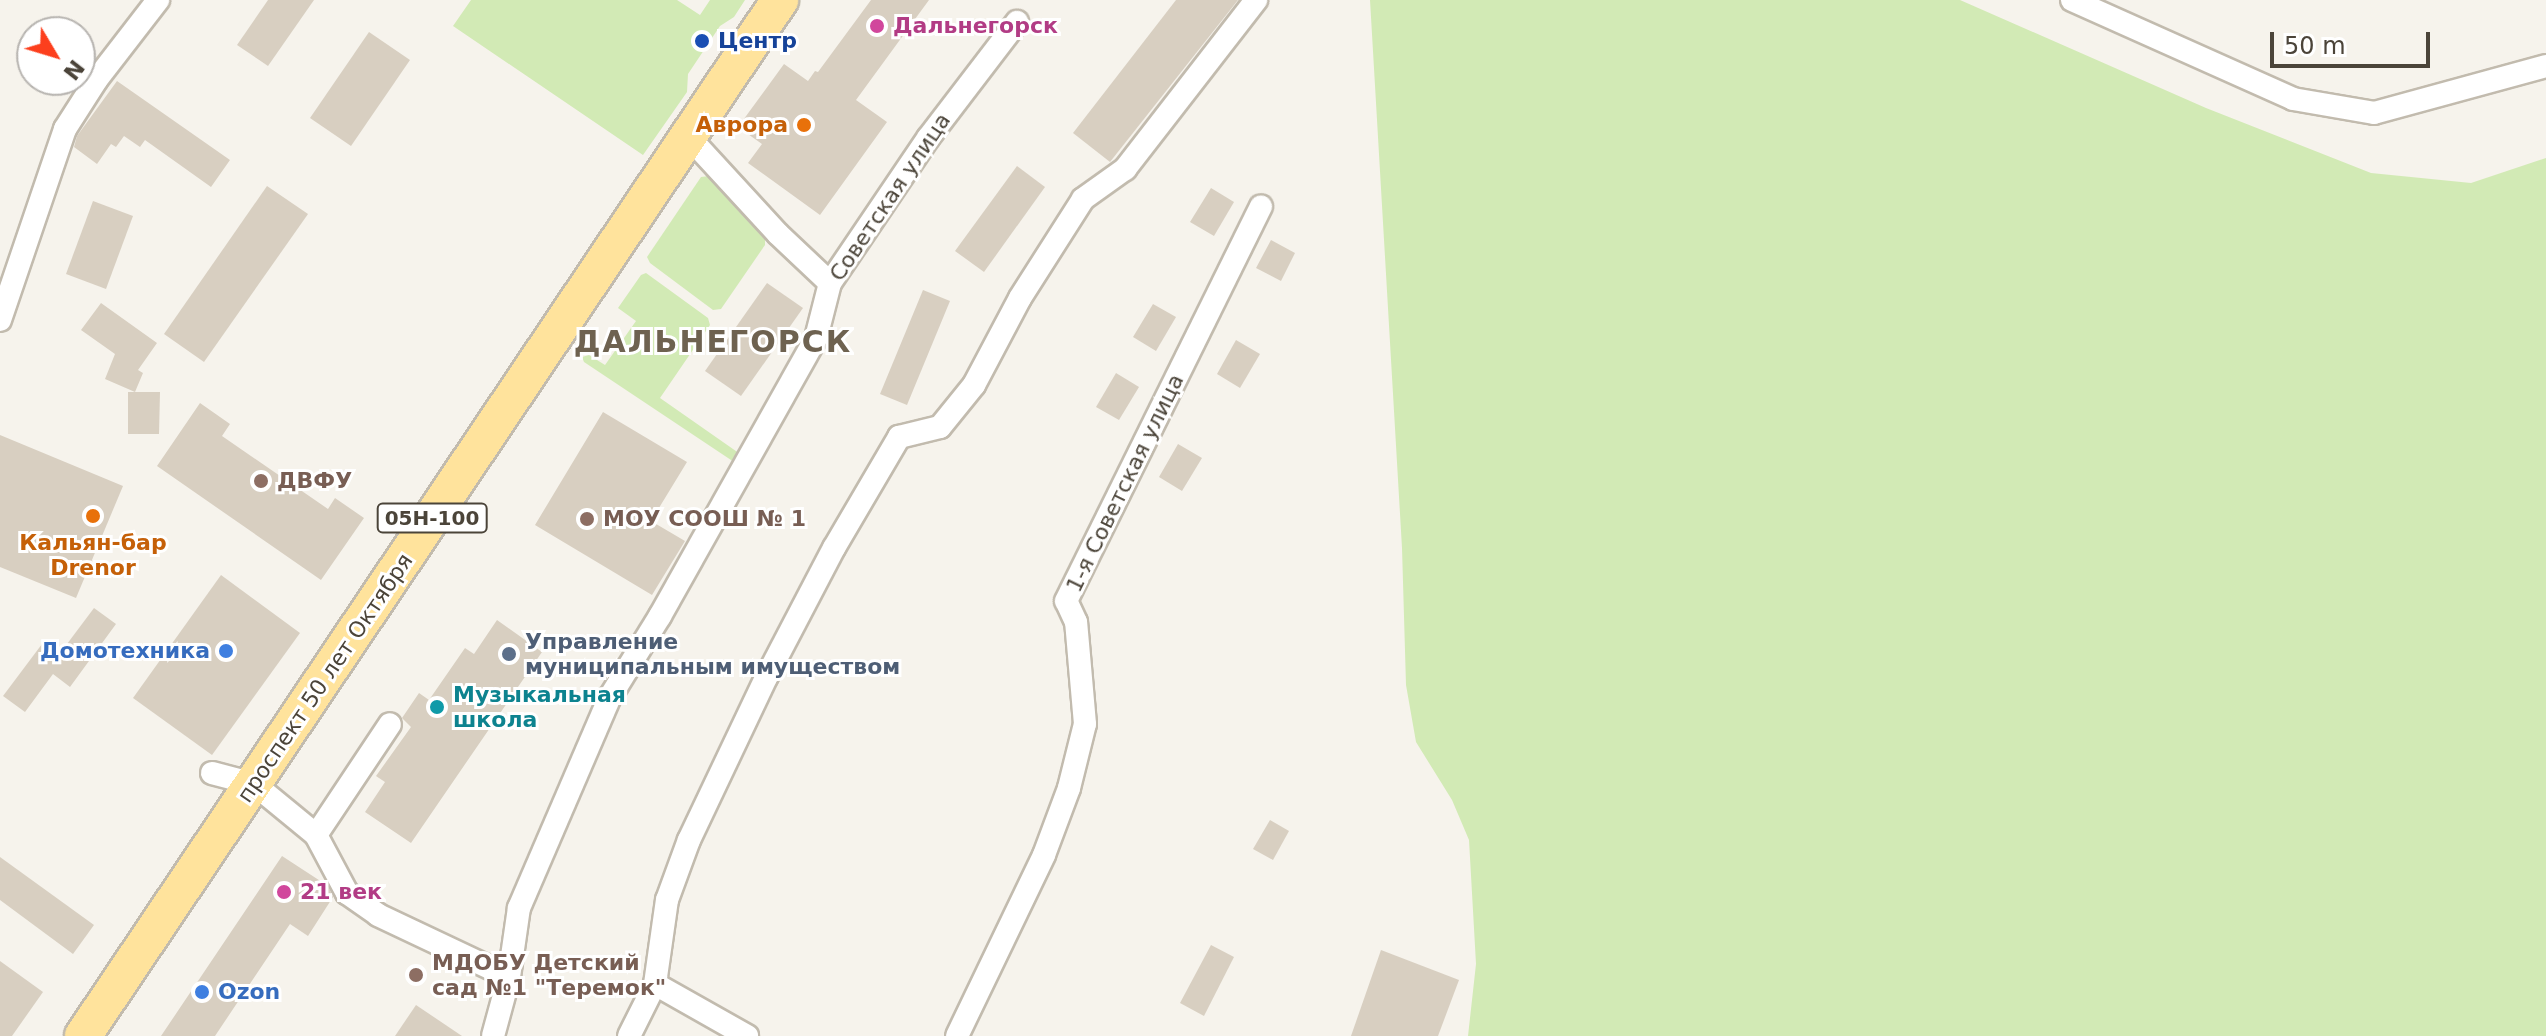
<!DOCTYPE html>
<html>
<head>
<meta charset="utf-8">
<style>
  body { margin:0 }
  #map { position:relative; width:2546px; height:1036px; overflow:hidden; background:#f6f3ec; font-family:"DejaVu Sans",sans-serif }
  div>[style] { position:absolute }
  .green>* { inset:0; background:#d2eab5 }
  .building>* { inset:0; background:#d8cfc1 }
  .roads { filter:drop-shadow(2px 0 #c2bbae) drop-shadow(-2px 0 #c2bbae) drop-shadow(0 2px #c2bbae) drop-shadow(0 -2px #c2bbae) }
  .minor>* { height:22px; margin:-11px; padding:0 11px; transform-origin:11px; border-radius:11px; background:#fff }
  .primary>* { height:36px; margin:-18px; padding:0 18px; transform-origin:18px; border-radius:18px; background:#ffe39c }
  .dots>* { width:22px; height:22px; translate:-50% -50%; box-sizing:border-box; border:4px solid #fff; border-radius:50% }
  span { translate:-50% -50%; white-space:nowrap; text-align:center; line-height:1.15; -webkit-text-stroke:6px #fff; paint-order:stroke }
  .shield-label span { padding:2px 6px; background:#fff; border:2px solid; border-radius:6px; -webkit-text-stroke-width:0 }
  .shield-label { font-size:20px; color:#4b4439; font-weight:700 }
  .hotel-label { font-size:22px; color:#b23c85; font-weight:700 }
  .left { translate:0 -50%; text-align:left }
  .transit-label { font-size:22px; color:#164399; font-weight:700 }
  .food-label { font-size:22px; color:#c56008; font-weight:700 }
  .right { translate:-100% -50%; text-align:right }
  .street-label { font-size:22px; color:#4b4439 }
  .education-label { font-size:22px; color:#785e54; font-weight:700 }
  .service-label { font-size:22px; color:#4e5e75; font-weight:700 }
  .shop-label { font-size:22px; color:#366cbe; font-weight:700 }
  .culture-label { font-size:22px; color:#0d838f; font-weight:700 }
  .district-label { font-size:30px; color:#6e6250; font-weight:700; letter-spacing:2px }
  .north { position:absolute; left:16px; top:16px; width:80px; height:80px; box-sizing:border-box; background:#fff; border:2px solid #b7b4b0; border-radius:50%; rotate:128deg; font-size:22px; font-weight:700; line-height:32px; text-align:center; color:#4b4439 }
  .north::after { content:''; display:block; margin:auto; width:28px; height:36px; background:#fc3f1d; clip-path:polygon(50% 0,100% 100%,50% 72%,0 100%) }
  .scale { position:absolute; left:2270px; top:32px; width:160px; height:36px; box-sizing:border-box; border:4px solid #4b4439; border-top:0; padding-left:10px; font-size:24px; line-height:28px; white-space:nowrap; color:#4b4439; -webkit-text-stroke:6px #fff; paint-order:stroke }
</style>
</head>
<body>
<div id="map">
  <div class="green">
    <i style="clip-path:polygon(471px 0,677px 0,700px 15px,710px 0,745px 0,734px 17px,720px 26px,688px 74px,687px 92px,643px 155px,453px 26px)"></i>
    <i style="clip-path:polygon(1370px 0,1960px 0,2206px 108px,2371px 173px,2471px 183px,2546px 158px,2546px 1036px,1468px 1036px,1476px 964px,1469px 840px,1452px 800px,1416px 742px,1406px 685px,1402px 548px)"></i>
    <i style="clip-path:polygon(709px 176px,765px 234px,765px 245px,721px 309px,713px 310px,650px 263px,647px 257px,701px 177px)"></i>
    <i style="clip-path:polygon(646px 273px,708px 318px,710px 325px,660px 398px,743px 456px,737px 464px,584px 362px,582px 357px,589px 355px,605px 365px,636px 321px,618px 308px,641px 275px)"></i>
  </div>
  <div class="building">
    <i style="clip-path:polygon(268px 0,314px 0,268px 66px,237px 45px)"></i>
    <i style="clip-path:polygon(871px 0,929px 0,856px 100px,887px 122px,820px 215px,748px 163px,762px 144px,738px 127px,784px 64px,808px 81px,815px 71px,818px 72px)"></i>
    <i style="clip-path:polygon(1176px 0,1238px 0,1110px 162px,1073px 133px)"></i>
    <i style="clip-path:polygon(369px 32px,410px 60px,351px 146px,310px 118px)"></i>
    <i style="clip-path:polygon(117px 81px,230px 160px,211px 187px,145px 140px,140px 147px,124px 136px,116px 147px,111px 144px,97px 164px,74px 147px,77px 136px)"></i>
    <i style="clip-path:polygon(1017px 166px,1045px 187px,984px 272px,955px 251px)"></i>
    <i style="clip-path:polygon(267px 186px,308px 214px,204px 362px,164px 334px)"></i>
    <i style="clip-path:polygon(1211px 188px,1234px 202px,1214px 236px,1190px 222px)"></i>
    <i style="clip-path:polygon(93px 201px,133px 216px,106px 289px,66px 274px)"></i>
    <i style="clip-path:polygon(1271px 240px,1295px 253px,1281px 281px,1256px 268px)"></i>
    <i style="clip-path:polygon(767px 283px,803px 308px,741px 396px,705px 371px)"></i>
    <i style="clip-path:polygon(923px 290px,950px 301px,907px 405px,880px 394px)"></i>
    <i style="clip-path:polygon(101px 303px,157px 343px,138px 370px,143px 373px,135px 392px,105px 379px,115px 354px,81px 330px)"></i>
    <i style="clip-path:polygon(1153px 304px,1176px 317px,1156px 351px,1133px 337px)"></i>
    <i style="clip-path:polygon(1236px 340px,1260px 354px,1240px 388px,1217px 374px)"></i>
    <i style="clip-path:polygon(1116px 373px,1139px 387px,1119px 420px,1096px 407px)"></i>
    <i style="clip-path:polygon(128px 392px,160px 392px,159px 434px,128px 434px)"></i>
    <i style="clip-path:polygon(200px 403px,230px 424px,222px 436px,328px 509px,335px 498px,364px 518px,321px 580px,157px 466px)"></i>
    <i style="clip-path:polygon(603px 412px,687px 462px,651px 521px,685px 541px,652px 595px,535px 525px)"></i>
    <i style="clip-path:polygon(0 435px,123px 486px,76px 598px,0 567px)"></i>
    <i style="clip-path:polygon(1178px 444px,1202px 458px,1182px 491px,1159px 477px)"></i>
    <i style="clip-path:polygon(221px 575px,300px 633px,212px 755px,133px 698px)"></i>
    <i style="clip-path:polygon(94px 608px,116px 624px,70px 687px,53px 674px,25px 712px,3px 696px,45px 640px,61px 652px)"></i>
    <i style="clip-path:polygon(497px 620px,542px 652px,411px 843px,365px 812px,385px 782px,376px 776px,411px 727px,402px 718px,419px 693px,429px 700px,465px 648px,474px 654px)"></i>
    <i style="clip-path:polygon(1270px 820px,1289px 831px,1273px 860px,1253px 849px)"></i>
    <i style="clip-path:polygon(282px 856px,328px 886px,333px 897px,308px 936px,290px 924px,215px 1036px,161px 1036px)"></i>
    <i style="clip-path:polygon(0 857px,94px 925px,73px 954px,0 900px)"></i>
    <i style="clip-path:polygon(1211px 945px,1234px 957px,1204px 1016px,1180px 1003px)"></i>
    <i style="clip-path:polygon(1381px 950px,1459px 980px,1438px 1036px,1351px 1036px)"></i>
    <i style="clip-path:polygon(0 961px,43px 992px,12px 1036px,0 1036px)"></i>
    <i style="clip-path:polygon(416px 1005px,462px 1036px,395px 1036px)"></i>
  </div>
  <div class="roads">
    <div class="minor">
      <i style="left:2072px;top:0;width:242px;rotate:24.1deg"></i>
      <i style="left:2293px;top:99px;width:82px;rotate:9.8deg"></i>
      <i style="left:2374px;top:113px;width:178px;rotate:-15.3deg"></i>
      <i style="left:687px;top:135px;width:134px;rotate:47.4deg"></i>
      <i style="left:778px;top:234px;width:71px;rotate:43.3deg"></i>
      <i style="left:0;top:320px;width:202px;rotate:-71.2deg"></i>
      <i style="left:65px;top:129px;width:59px;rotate:-57.4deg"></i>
      <i style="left:97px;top:79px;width:100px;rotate:-52.3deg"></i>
      <i style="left:212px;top:773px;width:43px;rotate:14.7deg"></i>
      <i style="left:254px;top:784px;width:80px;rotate:39.4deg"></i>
      <i style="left:316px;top:835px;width:66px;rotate:61.9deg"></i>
      <i style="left:347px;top:893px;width:38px;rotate:35deg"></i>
      <i style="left:378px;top:915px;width:145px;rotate:25.3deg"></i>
      <i style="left:316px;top:835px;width:133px;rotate:-56.3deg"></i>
      <i style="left:655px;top:984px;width:106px;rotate:29.5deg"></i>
      <i style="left:493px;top:1036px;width:61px;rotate:-74.8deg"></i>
      <i style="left:509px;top:977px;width:70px;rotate:-81.8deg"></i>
      <i style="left:519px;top:908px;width:230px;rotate:-66.7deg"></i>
      <i style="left:610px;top:697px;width:95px;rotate:-58.3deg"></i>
      <i style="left:660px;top:616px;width:319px;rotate:-60.7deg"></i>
      <i style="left:816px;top:338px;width:57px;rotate:-75.7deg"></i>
      <i style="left:830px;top:283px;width:176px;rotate:-55.9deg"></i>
      <i style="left:929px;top:137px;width:145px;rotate:-52.6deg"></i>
      <i style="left:629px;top:1036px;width:58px;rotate:-63.4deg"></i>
      <i style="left:655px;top:984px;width:85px;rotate:-81.9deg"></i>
      <i style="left:667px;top:900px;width:64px;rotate:-69.9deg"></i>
      <i style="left:689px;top:840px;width:182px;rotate:-64.6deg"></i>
      <i style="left:767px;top:676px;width:144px;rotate:-62.4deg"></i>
      <i style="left:834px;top:548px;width:129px;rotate:-59.6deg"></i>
      <i style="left:899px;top:437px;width:42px;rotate:-13.7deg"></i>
      <i style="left:940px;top:427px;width:54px;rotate:-51deg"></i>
      <i style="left:974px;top:385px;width:98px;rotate:-62.1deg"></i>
      <i style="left:1020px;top:298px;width:117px;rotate:-57.5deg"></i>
      <i style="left:1083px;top:199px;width:52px;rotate:-35.5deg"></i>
      <i style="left:1125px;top:169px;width:214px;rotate:-52.2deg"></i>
      <i style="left:957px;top:1036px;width:201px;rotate:-64.3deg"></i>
      <i style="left:1044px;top:855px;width:72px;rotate:-69.5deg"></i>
      <i style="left:1069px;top:788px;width:66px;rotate:-76deg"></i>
      <i style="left:1085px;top:724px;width:102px;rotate:-95deg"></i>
      <i style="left:1076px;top:622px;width:23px;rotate:-115deg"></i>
      <i style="left:1066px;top:601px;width:440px;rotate:-63.7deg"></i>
    </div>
    <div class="primary">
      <i style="left:83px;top:1036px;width:1249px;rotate:-56.07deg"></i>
    </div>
  </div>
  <div class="dots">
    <i style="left:877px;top:26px;background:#d1479c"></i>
    <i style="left:702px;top:41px;background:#1a4fb4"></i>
    <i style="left:804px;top:125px;background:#e8710a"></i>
    <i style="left:261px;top:481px;background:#8d6e63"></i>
    <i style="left:93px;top:516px;background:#e8710a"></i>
    <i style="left:587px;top:519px;background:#8d6e63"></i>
    <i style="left:226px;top:651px;background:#3f7fe0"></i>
    <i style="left:509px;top:654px;background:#5c6f8a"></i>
    <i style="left:437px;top:707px;background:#0f9aa8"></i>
    <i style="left:284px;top:892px;background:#d1479c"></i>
    <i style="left:416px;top:975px;background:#8d6e63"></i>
    <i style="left:202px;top:992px;background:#3f7fe0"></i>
  </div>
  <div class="shield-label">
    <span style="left:432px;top:518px">05Н-100</span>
  </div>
  <div class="hotel-label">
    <span class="left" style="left:893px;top:26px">Дальнегорск</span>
    <span class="left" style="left:300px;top:892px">21 век</span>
  </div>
  <div class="transit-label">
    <span class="left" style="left:718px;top:41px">Центр</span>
  </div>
  <div class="food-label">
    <span class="right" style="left:788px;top:125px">Аврора</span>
    <span style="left:93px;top:555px">Кальян-бар<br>Drenor</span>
  </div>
  <div class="street-label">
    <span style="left:890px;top:197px;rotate:-56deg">Советская улица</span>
    <span style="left:1125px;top:483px;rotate:-64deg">1-я Советская улица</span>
    <span style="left:325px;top:678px;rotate:-56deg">проспект 50 лет Октября</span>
  </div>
  <div class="education-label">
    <span class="left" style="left:277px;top:481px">ДВФУ</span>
    <span class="left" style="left:603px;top:519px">МОУ СООШ № 1</span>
    <span class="left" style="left:432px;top:975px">МДОБУ Детский<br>сад №1 "Теремок"</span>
  </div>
  <div class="service-label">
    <span class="left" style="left:525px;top:654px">Управление<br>муниципальным имуществом</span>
  </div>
  <div class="shop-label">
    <span class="right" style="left:210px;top:651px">Домотехника</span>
    <span class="left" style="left:218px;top:992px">Ozon</span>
  </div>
  <div class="culture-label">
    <span class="left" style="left:453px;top:707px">Музыкальная<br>школа</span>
  </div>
  <div class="district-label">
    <span style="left:713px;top:342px">ДАЛЬНЕГОРСК</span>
  </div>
  <div class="north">N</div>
  <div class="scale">50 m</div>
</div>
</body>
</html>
